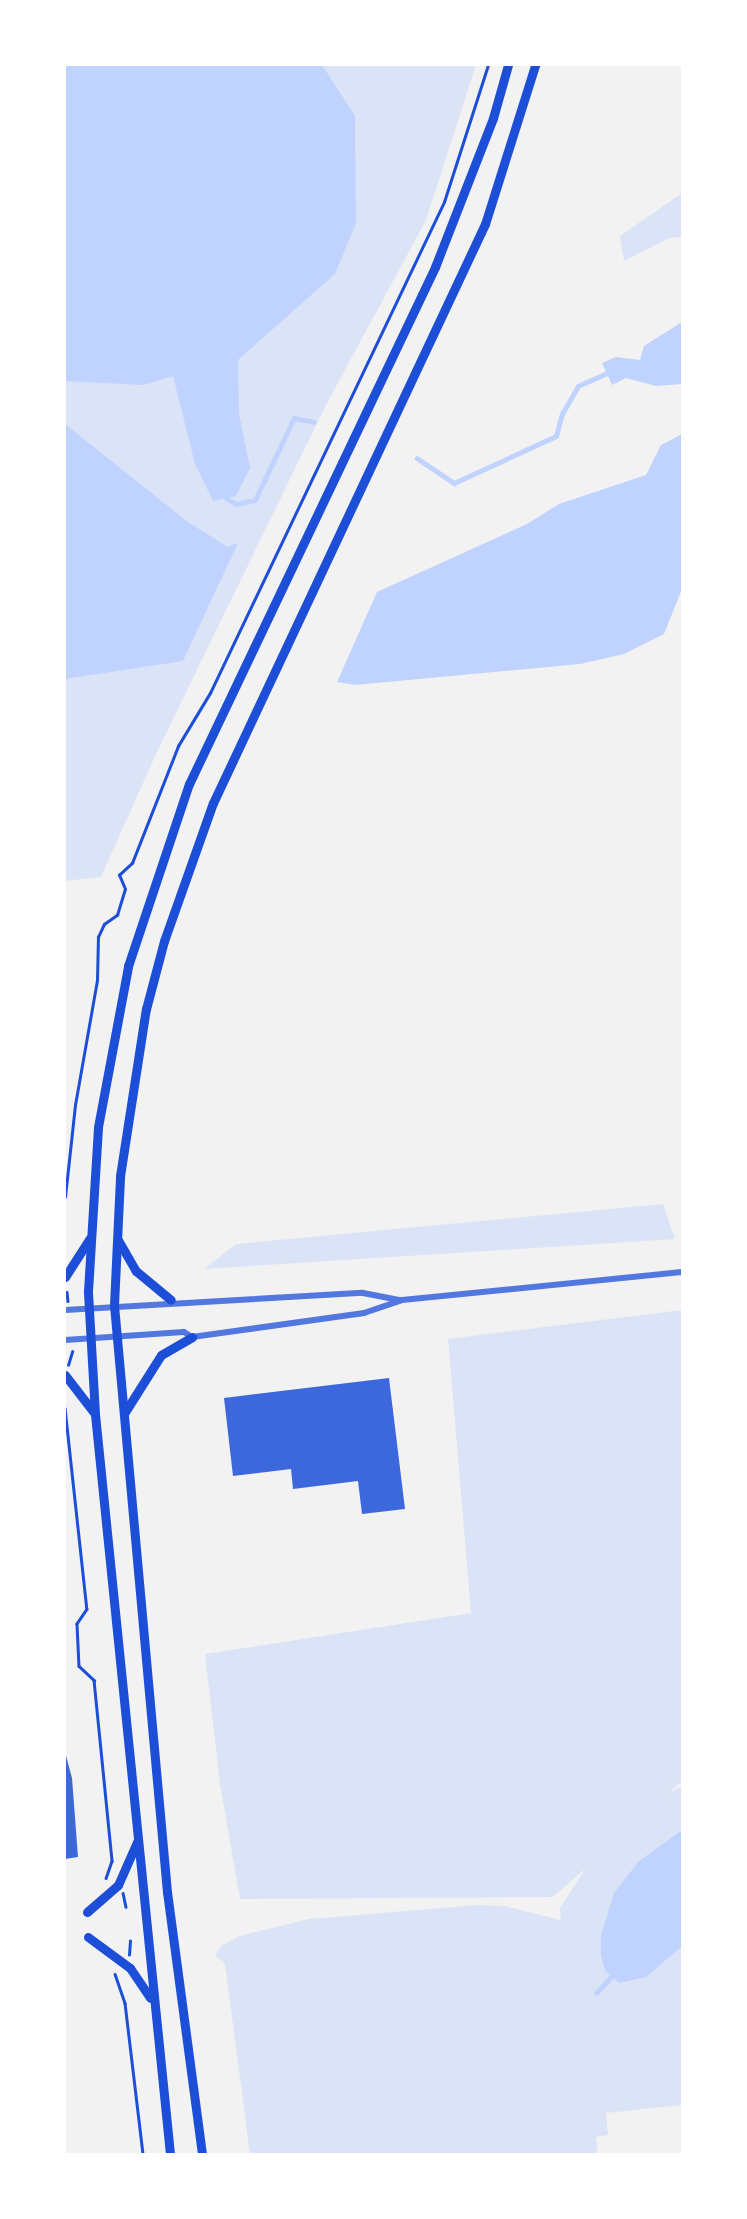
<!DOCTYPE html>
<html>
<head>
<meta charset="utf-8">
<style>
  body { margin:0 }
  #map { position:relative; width:747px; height:2219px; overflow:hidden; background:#f2f2f2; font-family:"Crimson Pro",serif }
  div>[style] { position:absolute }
  .green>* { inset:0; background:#dbe4f7 }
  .water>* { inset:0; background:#bfd3fe }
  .stream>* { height:4.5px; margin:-2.25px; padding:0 2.25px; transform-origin:2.25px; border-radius:2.25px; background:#bfd3fe }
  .building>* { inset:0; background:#3d67dc }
  .path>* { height:2.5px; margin:-1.25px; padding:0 1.25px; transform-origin:1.25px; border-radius:1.25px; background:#1d4ed8 }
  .minor>* { height:6px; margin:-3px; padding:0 3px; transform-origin:3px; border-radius:3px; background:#5277de }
  .secondary>* { height:9px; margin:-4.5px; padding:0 4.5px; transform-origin:4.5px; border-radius:4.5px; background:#1d4ed8 }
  span { translate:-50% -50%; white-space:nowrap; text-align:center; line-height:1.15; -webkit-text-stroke:5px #fff; paint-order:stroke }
  .frame { position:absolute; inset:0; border:66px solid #fff; pointer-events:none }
</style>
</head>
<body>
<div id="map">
  <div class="green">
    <i style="clip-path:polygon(65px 65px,476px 65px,426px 220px,325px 407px,156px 754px,101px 877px,65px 881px)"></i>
    <i style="clip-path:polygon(682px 193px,682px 237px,669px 238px,624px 261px,620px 236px)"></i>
    <i style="clip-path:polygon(663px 1204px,675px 1239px,204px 1269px,236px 1244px)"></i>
    <i style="clip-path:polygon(682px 1310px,682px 1781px,668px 1794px,682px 1786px,682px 2105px,606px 2113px,608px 2135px,596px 2137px,598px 2154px,250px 2154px,226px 1972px,224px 1962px,215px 1956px,221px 1946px,239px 1936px,309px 1919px,476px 1905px,505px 1906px,561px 1920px,560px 1908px,585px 1869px,553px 1897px,240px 1899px,220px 1784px,205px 1654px,471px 1613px,448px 1339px)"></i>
  </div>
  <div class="water">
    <i style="clip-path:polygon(65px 65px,322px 65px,355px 116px,356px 223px,335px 274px,238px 360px,239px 414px,250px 468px,236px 496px,213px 501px,195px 464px,173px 376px,143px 385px,65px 381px)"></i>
    <i style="clip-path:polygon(682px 322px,682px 384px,656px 386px,626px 378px,612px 385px,602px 363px,616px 357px,640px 360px,644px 346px)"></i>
    <i style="clip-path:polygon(65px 424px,188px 522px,228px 547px,238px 543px,183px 661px,65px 679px)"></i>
    <i style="clip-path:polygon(682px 434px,682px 589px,664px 634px,624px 654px,580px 664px,355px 685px,337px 682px,377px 592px,527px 524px,559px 504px,646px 475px,661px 445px)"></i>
    <i style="clip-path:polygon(682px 1830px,682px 1946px,646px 1977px,619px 1983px,605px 1970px,601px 1956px,601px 1935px,614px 1893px,639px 1861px)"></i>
  </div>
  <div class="stream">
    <i style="left:417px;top:458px;width:45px;rotate:34deg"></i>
    <i style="left:454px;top:483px;width:112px;rotate:-24.7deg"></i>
    <i style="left:556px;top:436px;width:23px;rotate:-75deg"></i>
    <i style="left:562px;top:414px;width:32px;rotate:-60deg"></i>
    <i style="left:578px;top:386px;width:32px;rotate:-24deg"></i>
    <i style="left:226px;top:498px;width:12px;rotate:31deg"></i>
    <i style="left:236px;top:504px;width:19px;rotate:-12deg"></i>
    <i style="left:255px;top:500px;width:91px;rotate:-64.6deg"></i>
    <i style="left:294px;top:418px;width:20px;rotate:11deg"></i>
    <i style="left:596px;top:1993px;width:22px;rotate:-47deg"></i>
  </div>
  <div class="building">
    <i style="clip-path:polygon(389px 1378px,405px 1509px,362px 1514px,358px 1481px,293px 1489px,291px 1469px,233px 1476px,224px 1398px)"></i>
    <i style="clip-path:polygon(65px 1752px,72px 1778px,78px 1857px,65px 1859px)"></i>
  </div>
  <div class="path">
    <i style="left:65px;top:1197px;width:93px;rotate:-83.8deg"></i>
    <i style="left:75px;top:1105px;width:127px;rotate:-80deg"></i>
    <i style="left:97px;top:980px;width:43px;rotate:-88.7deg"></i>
    <i style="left:98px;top:937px;width:14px;rotate:-65deg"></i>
    <i style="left:104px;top:924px;width:16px;rotate:-35deg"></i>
    <i style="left:117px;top:915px;width:27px;rotate:-73deg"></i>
    <i style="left:125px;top:889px;width:15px;rotate:-113deg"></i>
    <i style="left:119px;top:875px;width:18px;rotate:-43deg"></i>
    <i style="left:132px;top:863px;width:126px;rotate:-68.5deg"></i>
    <i style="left:178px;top:746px;width:62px;rotate:-58.9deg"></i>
    <i style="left:210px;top:693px;width:544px;rotate:-64.52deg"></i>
    <i style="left:444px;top:202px;width:144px;rotate:-72.2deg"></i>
    <i style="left:67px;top:1292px;width:9px;rotate:84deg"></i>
    <i style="left:68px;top:1365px;width:14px;rotate:-73deg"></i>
    <i style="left:65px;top:1408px;width:202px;rotate:83.8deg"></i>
    <i style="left:87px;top:1609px;width:18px;rotate:124deg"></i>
    <i style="left:77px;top:1624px;width:42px;rotate:87.3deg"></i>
    <i style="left:79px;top:1666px;width:21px;rotate:43deg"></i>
    <i style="left:94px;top:1680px;width:182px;rotate:84.3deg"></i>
    <i style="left:112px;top:1861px;width:18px;rotate:109deg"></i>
    <i style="left:123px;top:1893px;width:14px;rotate:78deg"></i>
    <i style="left:129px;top:1955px;width:14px;rotate:-86deg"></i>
    <i style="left:115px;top:1974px;width:31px;rotate:71deg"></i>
    <i style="left:125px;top:2003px;width:152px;rotate:83.2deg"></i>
  </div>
  <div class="minor">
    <i style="left:65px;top:1310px;width:298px;rotate:-3.3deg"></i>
    <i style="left:363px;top:1293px;width:38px;rotate:11deg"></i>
    <i style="left:65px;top:1340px;width:119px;rotate:-3.8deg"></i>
    <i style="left:184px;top:1332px;width:9px;rotate:32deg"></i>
    <i style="left:192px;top:1337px;width:174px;rotate:-7.9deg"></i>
    <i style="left:364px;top:1313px;width:40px;rotate:-18.9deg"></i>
    <i style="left:402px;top:1300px;width:281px;rotate:-5.7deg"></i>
  </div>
  <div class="secondary">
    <i style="left:118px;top:1240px;width:36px;rotate:60deg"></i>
    <i style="left:136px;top:1271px;width:45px;rotate:39.6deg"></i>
    <i style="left:65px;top:1277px;width:46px;rotate:-57.3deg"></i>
    <i style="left:65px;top:1375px;width:49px;rotate:52.4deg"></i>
    <i style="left:125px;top:1412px;width:67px;rotate:-57.7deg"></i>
    <i style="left:161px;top:1355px;width:36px;rotate:-30deg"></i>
    <i style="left:87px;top:1912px;width:41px;rotate:-41.1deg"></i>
    <i style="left:118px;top:1885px;width:47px;rotate:-66.2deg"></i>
    <i style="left:88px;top:1937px;width:52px;rotate:36.4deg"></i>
    <i style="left:130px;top:1968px;width:36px;rotate:56deg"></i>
    <i style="left:170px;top:2154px;width:744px;rotate:-95.79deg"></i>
    <i style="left:95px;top:1414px;width:123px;rotate:-93.3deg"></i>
    <i style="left:88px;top:1291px;width:164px;rotate:-86.5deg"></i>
    <i style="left:98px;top:1127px;width:164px;rotate:-79.4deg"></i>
    <i style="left:128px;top:966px;width:192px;rotate:-71.5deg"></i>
    <i style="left:189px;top:784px;width:573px;rotate:-64.55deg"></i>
    <i style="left:435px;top:267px;width:160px;rotate:-68.7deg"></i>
    <i style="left:493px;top:118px;width:55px;rotate:-74.2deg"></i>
    <i style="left:202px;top:2154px;width:264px;rotate:-97.6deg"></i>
    <i style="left:167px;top:1892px;width:589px;rotate:-95.16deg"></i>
    <i style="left:114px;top:1305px;width:129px;rotate:-87.3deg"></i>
    <i style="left:120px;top:1176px;width:169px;rotate:-81.2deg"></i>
    <i style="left:146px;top:1009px;width:70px;rotate:-75.2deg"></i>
    <i style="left:164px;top:941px;width:146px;rotate:-70.5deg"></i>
    <i style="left:213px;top:803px;width:640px;rotate:-64.84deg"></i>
    <i style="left:485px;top:224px;width:167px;rotate:-72.5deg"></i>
  </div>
  <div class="frame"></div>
</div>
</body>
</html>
